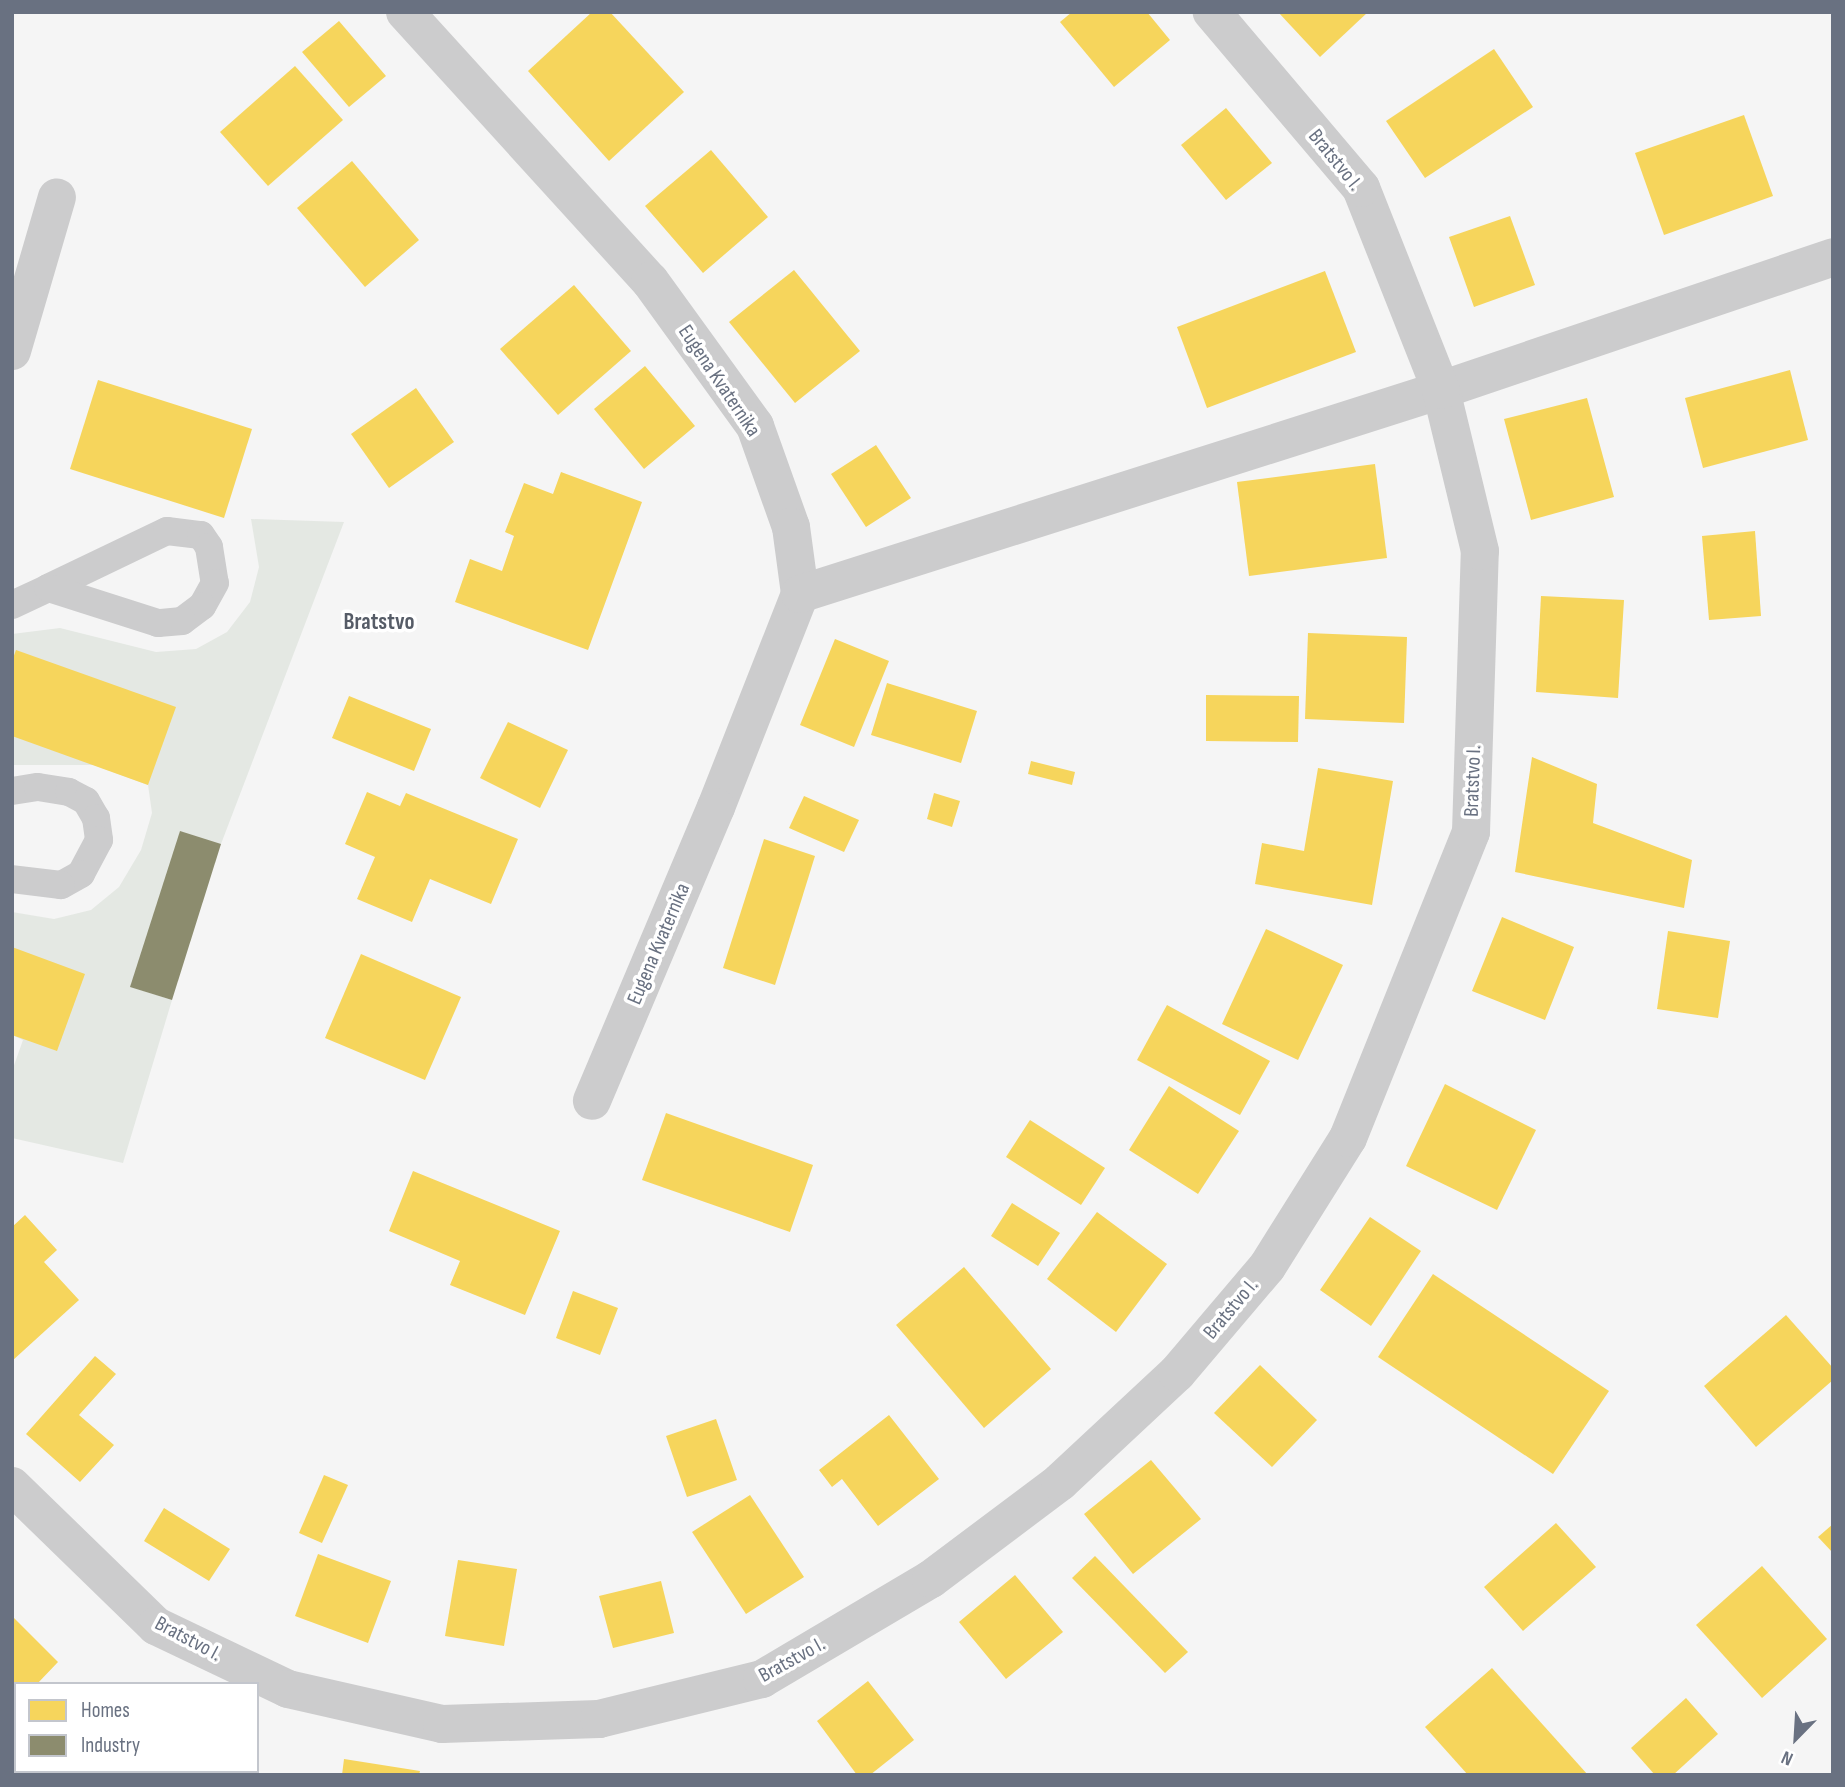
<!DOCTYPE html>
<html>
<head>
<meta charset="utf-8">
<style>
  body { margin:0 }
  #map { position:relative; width:1845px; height:1787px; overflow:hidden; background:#f5f5f5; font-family:"Sofia Sans Condensed",sans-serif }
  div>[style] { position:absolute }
  .green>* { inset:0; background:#e4e8e3 }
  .homes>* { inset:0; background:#f6d55c }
  .industry>* { inset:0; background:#8c8c6e }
  .lane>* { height:28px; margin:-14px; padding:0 14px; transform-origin:14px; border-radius:14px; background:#cccccd }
  .street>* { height:38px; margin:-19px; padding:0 19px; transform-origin:19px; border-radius:19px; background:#cccccd }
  span { translate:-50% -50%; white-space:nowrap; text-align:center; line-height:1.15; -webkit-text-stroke:7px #fff; paint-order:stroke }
  .street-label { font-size:21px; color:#697181 }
  .neighbourhood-label { font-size:23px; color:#565c67; font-weight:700 }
  .frame { position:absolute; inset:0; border:14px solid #697181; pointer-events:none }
  .legend { position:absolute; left:14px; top:1682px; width:245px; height:91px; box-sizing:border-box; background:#fff; border:2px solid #c3c6cd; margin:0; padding:9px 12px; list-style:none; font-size:21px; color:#697181 }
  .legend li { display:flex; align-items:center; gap:14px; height:35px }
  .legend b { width:35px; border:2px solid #c3c6cd }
  .north { position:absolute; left:1761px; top:1703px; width:70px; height:70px; -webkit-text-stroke:5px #fff; paint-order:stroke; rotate:204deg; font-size:19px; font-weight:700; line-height:28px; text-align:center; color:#697181 }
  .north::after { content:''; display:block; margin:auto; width:24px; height:32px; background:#697181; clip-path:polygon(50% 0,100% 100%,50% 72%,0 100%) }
</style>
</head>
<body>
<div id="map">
  <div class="green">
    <i style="clip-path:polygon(251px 519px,344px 522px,221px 844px,131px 987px,172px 1000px,123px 1163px,12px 1138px,12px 1071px,23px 1040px,12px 1035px,12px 912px,54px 919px,91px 910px,119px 887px,141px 850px,152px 813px,148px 785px,94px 765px,12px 765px,12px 634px,60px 628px,156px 652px,196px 649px,227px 632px,250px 602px,259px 567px)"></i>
  </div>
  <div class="homes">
    <i style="clip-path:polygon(592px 12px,610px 12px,684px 92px,609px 161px,528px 71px)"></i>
    <i style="clip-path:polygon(1072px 12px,1147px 12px,1170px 40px,1114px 87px,1060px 22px)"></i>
    <i style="clip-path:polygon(1278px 12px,1368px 12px,1320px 57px)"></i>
    <i style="clip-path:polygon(339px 21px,386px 76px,349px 107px,302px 52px)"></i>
    <i style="clip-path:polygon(1494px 49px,1533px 107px,1425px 178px,1386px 121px)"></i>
    <i style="clip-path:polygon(295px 66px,343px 120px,268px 186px,220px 132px)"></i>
    <i style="clip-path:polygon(1226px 108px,1272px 163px,1226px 200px,1181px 145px)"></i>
    <i style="clip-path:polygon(1744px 115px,1773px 196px,1664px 235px,1635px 153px)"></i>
    <i style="clip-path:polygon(711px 150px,768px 217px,703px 273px,645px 206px)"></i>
    <i style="clip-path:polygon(352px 161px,419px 240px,365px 287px,297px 208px)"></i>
    <i style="clip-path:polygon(1510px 216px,1535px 285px,1474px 307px,1449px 237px)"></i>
    <i style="clip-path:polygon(794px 270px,860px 351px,795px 403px,729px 322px)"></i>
    <i style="clip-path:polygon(1325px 271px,1356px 352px,1207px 408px,1177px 327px)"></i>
    <i style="clip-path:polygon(574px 285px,631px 351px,558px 415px,500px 349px)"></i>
    <i style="clip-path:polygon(645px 366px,695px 426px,644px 469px,594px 409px)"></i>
    <i style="clip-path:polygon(1790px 370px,1808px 440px,1703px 468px,1685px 398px)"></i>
    <i style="clip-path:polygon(98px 380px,252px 429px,224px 518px,70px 469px)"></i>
    <i style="clip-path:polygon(416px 388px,454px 442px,389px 488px,351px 434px)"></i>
    <i style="clip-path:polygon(1587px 398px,1614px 497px,1531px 520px,1504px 419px)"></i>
    <i style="clip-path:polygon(876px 445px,911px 498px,866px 527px,831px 474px)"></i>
    <i style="clip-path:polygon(1375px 464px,1387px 558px,1249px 576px,1237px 482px)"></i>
    <i style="clip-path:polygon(561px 472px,642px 502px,588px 650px,455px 602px,470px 559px,502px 571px,514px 536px,505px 532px,524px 483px,553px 494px)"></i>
    <i style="clip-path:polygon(1755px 531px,1761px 616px,1709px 620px,1702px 536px)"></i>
    <i style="clip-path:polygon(1541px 596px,1624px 600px,1618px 698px,1536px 692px)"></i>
    <i style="clip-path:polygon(1308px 633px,1407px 637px,1404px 723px,1305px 719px)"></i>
    <i style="clip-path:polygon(835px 639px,889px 661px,854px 747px,800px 725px)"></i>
    <i style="clip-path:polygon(16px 650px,176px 707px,148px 785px,12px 736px,12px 661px)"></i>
    <i style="clip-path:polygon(887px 683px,977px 711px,961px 763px,871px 735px)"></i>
    <i style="clip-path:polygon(1206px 695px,1299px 696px,1298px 742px,1206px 741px)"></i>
    <i style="clip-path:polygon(349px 696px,431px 729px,414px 771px,332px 738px)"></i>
    <i style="clip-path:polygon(508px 722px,568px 750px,540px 808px,480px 778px)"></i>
    <i style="clip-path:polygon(1532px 757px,1597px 784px,1593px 823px,1692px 860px,1684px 908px,1515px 872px)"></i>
    <i style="clip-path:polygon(1031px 761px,1075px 772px,1072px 785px,1028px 774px)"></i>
    <i style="clip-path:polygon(1318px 768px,1393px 781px,1372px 905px,1255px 884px,1262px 843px,1304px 851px)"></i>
    <i style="clip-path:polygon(367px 792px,400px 806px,406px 793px,518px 839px,491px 904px,430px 879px,412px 922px,357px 899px,375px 857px,345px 844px)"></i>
    <i style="clip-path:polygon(934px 793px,960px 801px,952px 827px,927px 819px)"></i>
    <i style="clip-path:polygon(804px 796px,859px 820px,844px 852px,789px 828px)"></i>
    <i style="clip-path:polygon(764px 839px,815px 856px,775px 985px,723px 968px)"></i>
    <i style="clip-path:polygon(1502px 917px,1574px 947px,1545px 1020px,1472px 991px)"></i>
    <i style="clip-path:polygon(1266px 929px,1343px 965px,1298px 1060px,1222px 1024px)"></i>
    <i style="clip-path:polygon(1668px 931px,1730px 941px,1718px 1018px,1657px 1009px)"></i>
    <i style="clip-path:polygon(12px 947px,85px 974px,57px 1051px,12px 1035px)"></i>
    <i style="clip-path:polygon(361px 954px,461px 997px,425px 1080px,325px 1038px)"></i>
    <i style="clip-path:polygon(1167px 1005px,1270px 1061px,1240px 1115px,1137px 1060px)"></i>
    <i style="clip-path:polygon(1445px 1084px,1536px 1130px,1497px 1210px,1406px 1166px)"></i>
    <i style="clip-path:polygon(1169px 1086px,1239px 1131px,1198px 1194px,1129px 1150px)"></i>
    <i style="clip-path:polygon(666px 1113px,813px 1165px,790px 1232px,642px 1180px)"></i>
    <i style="clip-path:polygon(1030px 1120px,1105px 1168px,1081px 1205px,1006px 1157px)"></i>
    <i style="clip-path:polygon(413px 1171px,560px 1231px,525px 1315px,450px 1285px,460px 1261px,389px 1231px)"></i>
    <i style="clip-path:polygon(1012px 1203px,1060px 1233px,1038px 1266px,991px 1236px)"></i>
    <i style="clip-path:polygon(1097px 1212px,1167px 1264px,1116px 1332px,1047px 1279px)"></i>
    <i style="clip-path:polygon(25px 1215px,57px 1250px,44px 1262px,79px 1300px,12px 1361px,12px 1227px)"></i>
    <i style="clip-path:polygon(1370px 1217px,1421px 1251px,1371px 1326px,1320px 1290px)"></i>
    <i style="clip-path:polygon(964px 1267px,1051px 1369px,984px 1428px,896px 1325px)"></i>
    <i style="clip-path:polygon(1433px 1274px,1609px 1391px,1553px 1474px,1378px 1357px)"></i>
    <i style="clip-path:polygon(573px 1291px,618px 1308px,600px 1355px,556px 1338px)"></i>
    <i style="clip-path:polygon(1786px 1315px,1833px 1368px,1833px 1380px,1756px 1447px,1704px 1386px)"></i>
    <i style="clip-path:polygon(95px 1356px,116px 1374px,79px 1415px,114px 1445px,80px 1482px,26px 1434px)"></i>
    <i style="clip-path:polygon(1260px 1365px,1317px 1420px,1272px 1467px,1214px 1413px)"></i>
    <i style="clip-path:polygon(889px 1415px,939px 1479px,878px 1526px,842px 1479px,832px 1487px,819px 1470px)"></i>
    <i style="clip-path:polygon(716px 1419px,737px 1480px,687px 1497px,666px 1436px)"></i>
    <i style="clip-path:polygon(1151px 1460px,1201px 1519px,1133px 1574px,1084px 1514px)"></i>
    <i style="clip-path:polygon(324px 1475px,348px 1485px,322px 1543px,299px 1533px)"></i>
    <i style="clip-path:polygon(750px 1495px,804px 1577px,746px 1614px,692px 1532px)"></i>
    <i style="clip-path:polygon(164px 1508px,230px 1549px,209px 1581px,144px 1541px)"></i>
    <i style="clip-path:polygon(1556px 1523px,1596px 1567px,1523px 1631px,1484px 1587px)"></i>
    <i style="clip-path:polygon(1833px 1524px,1833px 1553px,1818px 1537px)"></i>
    <i style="clip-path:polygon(318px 1554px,391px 1581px,368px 1643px,295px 1616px)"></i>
    <i style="clip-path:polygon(1095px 1556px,1188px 1652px,1165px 1673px,1072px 1578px)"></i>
    <i style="clip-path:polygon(458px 1560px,517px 1569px,504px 1646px,445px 1636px)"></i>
    <i style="clip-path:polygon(1762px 1566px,1827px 1639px,1762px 1698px,1696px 1625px)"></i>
    <i style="clip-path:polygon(1015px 1575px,1063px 1632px,1006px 1679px,959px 1622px)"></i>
    <i style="clip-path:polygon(661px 1581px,674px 1633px,613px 1648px,599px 1596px)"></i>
    <i style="clip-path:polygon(12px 1616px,58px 1662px,37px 1684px,16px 1684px,12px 1709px)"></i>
    <i style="clip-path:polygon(1492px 1668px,1588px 1775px,1468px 1775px,1425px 1727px)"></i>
    <i style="clip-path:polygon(868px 1681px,914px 1740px,870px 1775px,857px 1775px,817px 1721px)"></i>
    <i style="clip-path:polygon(1686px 1698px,1718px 1734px,1673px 1775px,1655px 1775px,1631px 1748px)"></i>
    <i style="clip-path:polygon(344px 1759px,420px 1771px,419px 1775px,342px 1775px)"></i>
    <i style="clip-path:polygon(85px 1771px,227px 1771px,84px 1775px)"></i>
  </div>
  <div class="industry">
    <i style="clip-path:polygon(180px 831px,221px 844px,172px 1000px,130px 987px)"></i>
  </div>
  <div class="lane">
    <i style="left:12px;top:605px;width:40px;rotate:-25deg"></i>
    <i style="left:48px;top:588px;width:132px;rotate:-25.6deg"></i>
    <i style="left:167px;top:531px;width:34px;rotate:7deg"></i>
    <i style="left:201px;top:535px;width:14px;rotate:56deg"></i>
    <i style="left:209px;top:547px;width:36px;rotate:81deg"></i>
    <i style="left:215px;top:583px;width:26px;rotate:119deg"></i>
    <i style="left:202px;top:606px;width:25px;rotate:143deg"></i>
    <i style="left:182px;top:621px;width:24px;rotate:175deg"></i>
    <i style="left:158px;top:623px;width:115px;rotate:-162.3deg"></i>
    <i style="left:12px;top:791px;width:26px;rotate:-9deg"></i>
    <i style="left:38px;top:787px;width:31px;rotate:9deg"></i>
    <i style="left:69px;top:792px;width:19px;rotate:28deg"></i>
    <i style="left:86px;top:801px;width:20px;rotate:60deg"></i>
    <i style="left:96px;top:818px;width:22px;rotate:82deg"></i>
    <i style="left:99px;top:840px;width:38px;rotate:118deg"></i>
    <i style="left:81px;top:874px;width:23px;rotate:151deg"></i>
    <i style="left:61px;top:885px;width:49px;rotate:-173deg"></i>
  </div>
  <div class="street">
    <i style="left:405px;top:12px;width:364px;rotate:47.7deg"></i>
    <i style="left:650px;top:281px;width:179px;rotate:54.1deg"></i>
    <i style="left:755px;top:426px;width:107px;rotate:70.4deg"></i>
    <i style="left:791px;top:527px;width:68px;rotate:82.3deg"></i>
    <i style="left:800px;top:594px;width:229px;rotate:111.5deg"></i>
    <i style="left:716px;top:807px;width:319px;rotate:112.9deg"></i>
    <i style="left:12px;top:351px;width:160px;rotate:-73.7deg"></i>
    <i style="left:800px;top:594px;width:673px;rotate:-17.65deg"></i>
    <i style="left:1441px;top:390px;width:414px;rotate:-18.7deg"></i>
    <i style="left:12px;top:1486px;width:201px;rotate:44.2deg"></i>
    <i style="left:156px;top:1626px;width:146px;rotate:25.5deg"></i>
    <i style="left:288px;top:1689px;width:158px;rotate:12.8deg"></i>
    <i style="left:442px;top:1724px;width:157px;rotate:-1.8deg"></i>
    <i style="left:599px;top:1719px;width:168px;rotate:-13.8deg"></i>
    <i style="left:762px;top:1679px;width:196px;rotate:-30.6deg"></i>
    <i style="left:931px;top:1579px;width:161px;rotate:-36.9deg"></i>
    <i style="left:1060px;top:1482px;width:160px;rotate:-43deg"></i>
    <i style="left:1177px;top:1373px;width:139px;rotate:-49.7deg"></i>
    <i style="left:1267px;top:1267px;width:152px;rotate:-57.9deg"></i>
    <i style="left:1348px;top:1138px;width:330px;rotate:-68.1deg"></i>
    <i style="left:1471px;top:832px;width:281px;rotate:-88.2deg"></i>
    <i style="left:1480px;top:551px;width:166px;rotate:-103.6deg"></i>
    <i style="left:1441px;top:390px;width:217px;rotate:-111.6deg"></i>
    <i style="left:1361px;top:188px;width:231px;rotate:-130.3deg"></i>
  </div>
  <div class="street-label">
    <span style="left:1335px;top:160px;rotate:51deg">Bratstvo I.</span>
    <span style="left:719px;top:381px;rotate:56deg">Eugena Kvaternika</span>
    <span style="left:1473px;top:781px;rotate:-88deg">Bratstvo I.</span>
    <span style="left:659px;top:944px;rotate:-67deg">Eugena Kvaternika</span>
    <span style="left:1231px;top:1309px;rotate:-50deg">Bratstvo I.</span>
    <span style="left:188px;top:1639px;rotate:28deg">Bratstvo I.</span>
    <span style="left:792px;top:1660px;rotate:-29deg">Bratstvo I.</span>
  </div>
  <div class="neighbourhood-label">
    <span style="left:379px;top:622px">Bratstvo</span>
  </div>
  <div class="frame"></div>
  <ul class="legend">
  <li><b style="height:19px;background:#f6d55c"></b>Homes</li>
  <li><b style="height:19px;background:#8c8c6e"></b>Industry</li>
  </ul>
  <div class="north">N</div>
</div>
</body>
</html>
